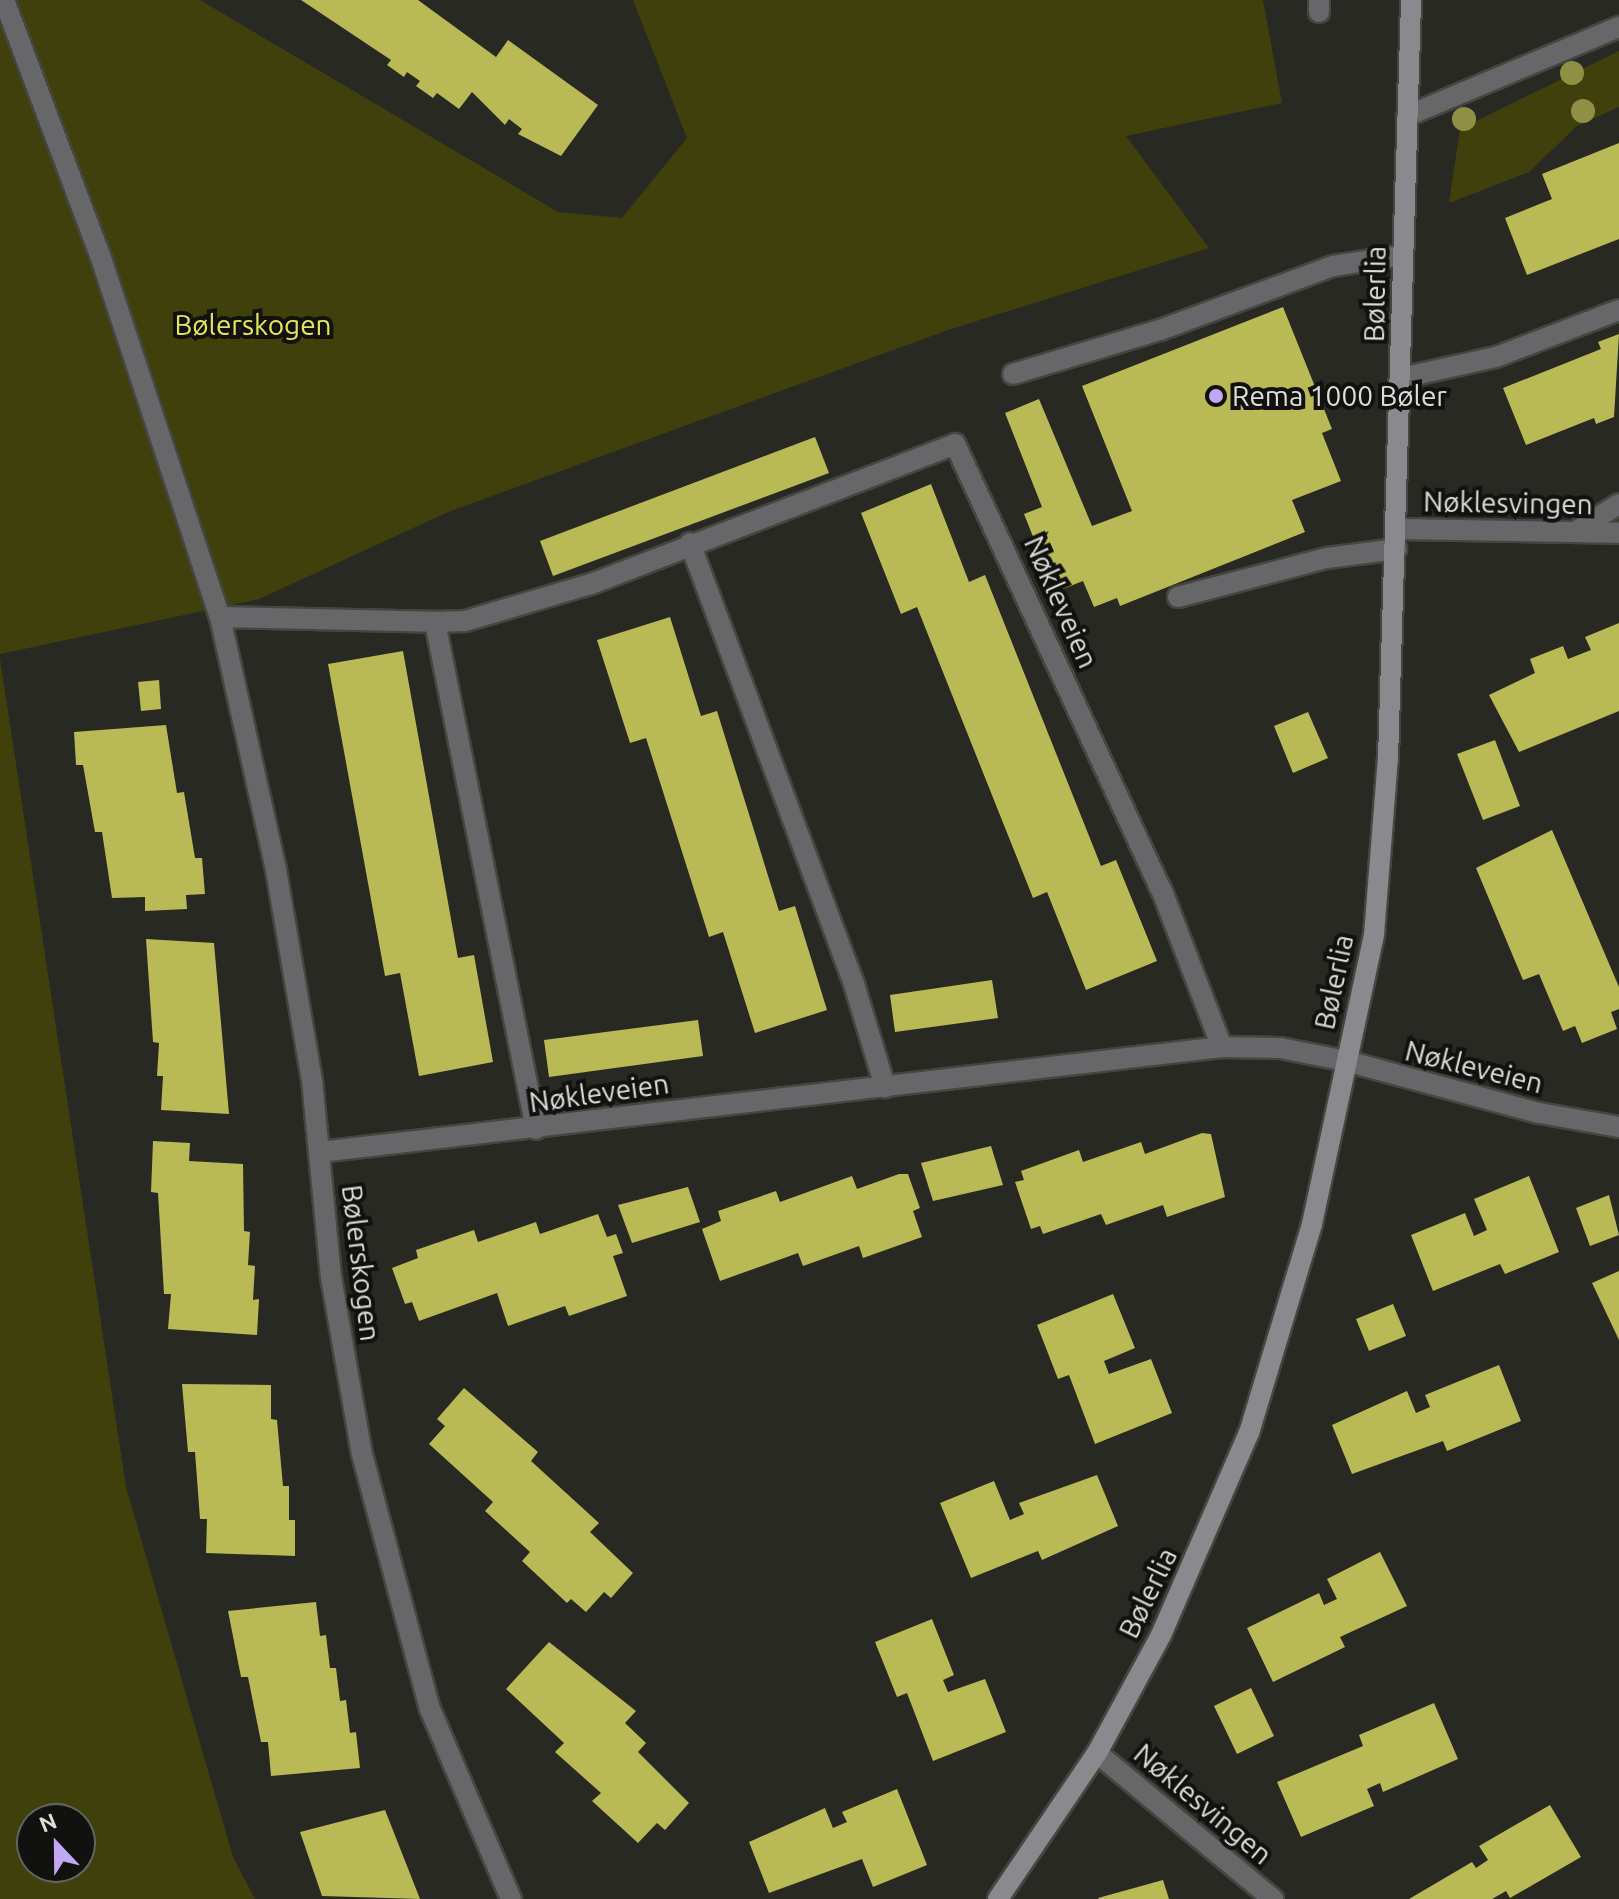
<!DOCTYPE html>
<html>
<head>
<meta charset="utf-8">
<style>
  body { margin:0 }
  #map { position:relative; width:1619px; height:1899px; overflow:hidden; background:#292924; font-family:Ubuntu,sans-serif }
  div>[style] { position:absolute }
  .green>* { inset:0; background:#40400c }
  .building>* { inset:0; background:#b9b955 }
  .roads { filter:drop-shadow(2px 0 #464641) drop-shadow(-2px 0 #464641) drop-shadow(0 2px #464641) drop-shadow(0 -2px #464641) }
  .lane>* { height:20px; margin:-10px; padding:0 10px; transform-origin:10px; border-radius:10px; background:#676669 }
  .street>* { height:20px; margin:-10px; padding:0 10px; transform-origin:10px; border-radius:10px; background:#676669 }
  .secondary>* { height:20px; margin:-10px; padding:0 10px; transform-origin:10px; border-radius:10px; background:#8a898d }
  .trees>* { width:24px; height:24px; margin:-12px; border-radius:50%; background:#909045 }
  .dots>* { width:22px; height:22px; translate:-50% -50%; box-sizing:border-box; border:4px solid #11110f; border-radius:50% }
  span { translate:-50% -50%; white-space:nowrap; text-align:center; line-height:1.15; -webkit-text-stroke:8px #11110f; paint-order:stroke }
  .street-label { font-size:28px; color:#ddddda }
  .park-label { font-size:28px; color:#e4e460 }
  .poi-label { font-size:28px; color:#ddddda }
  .left { translate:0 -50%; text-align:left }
  .north { position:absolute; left:16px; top:1803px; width:80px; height:80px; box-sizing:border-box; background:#11110f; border:2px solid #636360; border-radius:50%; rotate:338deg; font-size:22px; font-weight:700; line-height:32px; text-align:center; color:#ddddda }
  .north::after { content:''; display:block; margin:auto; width:28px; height:36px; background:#c2a8f2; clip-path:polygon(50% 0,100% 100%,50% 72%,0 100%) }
</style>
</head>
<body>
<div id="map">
  <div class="green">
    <i style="clip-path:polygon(0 0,200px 0,558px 212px,622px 218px,687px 138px,633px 0,1263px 0,1282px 103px,1126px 136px,1209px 248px,948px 330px,448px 512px,259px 599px,0 654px)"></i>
    <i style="clip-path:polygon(1619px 51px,1619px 107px,1577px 126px,1529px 172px,1449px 203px,1460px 129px)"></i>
    <i style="clip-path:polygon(evenodd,0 659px,126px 1487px,233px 1857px,255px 1899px,0 1899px,0 659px,32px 1819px,80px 1819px,80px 1867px,32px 1867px,32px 1819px)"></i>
  </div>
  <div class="building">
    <i style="clip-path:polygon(301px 0,418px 0,496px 57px,508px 40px,598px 105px,561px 156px,518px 134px,522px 129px,509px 119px,505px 125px,472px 92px,459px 109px,437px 93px,433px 98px,416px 86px,420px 81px,407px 72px,404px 77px,387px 65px,391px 60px)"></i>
    <i style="clip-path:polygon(1619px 143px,1619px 239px,1527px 275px,1505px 218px,1552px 199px,1542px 174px)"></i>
    <i style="clip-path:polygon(1283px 307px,1332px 429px,1322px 433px,1341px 481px,1292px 500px,1305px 532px,1120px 606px,1117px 598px,1094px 607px,1083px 581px,1055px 592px,1024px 514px,1042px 507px,1005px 413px,1039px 399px,1092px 526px,1132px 511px,1082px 386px)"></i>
    <i style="clip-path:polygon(1619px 334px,1614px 417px,1596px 424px,1594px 418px,1526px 445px,1503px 388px,1601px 349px,1598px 342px)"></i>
    <i style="clip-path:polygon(815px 437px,829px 473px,553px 576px,540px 541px)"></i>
    <i style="clip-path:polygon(931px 484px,969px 582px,985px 575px,1101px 866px,1116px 860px,1157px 961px,1086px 990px,1047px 892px,1033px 898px,917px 607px,901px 614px,861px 513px)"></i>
    <i style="clip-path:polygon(670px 617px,701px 716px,717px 711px,779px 911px,795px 906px,827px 1010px,755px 1033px,723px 932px,709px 937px,646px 738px,630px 743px,597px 640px)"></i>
    <i style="clip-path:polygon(1619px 623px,1619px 711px,1519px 752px,1489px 695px,1535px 673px,1530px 659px,1563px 646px,1568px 659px,1591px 650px,1585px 637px)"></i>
    <i style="clip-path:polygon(403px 651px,458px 958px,474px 955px,493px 1062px,419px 1076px,400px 973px,385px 976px,328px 664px)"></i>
    <i style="clip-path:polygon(159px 680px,161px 709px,141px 711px,138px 682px)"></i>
    <i style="clip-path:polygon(1308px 712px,1328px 758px,1293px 773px,1274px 726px)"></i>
    <i style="clip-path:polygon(166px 725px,177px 793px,184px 792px,195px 858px,202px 858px,205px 894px,186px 895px,187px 909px,145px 911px,145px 897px,112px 898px,102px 832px,95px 832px,83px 765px,76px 765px,74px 732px)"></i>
    <i style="clip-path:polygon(1495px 740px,1520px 806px,1483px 820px,1457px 754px)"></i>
    <i style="clip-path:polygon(1552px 830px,1619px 987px,1619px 1009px,1611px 1012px,1617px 1029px,1582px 1043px,1575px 1026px,1563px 1031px,1539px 974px,1523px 980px,1476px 868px)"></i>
    <i style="clip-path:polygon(146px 939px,214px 943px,229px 1114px,161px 1110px,163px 1076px,157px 1076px,159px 1043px,153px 1042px)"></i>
    <i style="clip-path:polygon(992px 980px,998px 1018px,895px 1032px,890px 995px)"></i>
    <i style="clip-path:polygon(698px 1020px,703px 1056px,549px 1077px,544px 1040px)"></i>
    <i style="clip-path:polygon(1202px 1133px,1211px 1134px,1225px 1197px,1167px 1217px,1163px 1205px,1106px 1225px,1101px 1214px,1043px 1234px,1040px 1226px,1031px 1229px,1015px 1182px,1024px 1180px,1021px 1171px,1079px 1150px,1083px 1162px,1141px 1142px,1145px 1154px)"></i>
    <i style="clip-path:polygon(153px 1141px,190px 1143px,189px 1161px,243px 1164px,244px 1231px,250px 1232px,248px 1265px,255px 1266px,253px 1300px,259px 1299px,257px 1335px,168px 1329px,171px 1294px,164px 1294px,158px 1193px,151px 1192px)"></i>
    <i style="clip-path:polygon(991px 1146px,1003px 1185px,933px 1201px,921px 1163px)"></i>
    <i style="clip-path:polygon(899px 1174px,908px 1174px,920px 1208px,913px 1211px,922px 1237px,863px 1258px,859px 1246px,803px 1266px,798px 1253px,720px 1281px,702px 1229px,721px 1221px,718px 1211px,776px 1191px,780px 1202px,852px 1176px,857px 1189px)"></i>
    <i style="clip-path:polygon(1529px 1176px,1559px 1252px,1505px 1274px,1500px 1264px,1433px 1291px,1411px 1235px,1465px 1213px,1474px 1236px,1487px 1230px,1474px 1199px)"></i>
    <i style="clip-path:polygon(688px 1187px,700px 1222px,632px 1243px,618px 1205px)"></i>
    <i style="clip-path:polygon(1609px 1195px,1619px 1235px,1590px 1246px,1576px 1208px)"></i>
    <i style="clip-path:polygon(598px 1214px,607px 1237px,616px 1234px,623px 1253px,613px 1256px,627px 1296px,569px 1316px,565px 1306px,508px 1326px,497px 1293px,419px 1321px,412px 1302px,405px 1304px,392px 1268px,418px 1258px,416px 1250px,474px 1230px,478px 1242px,536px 1222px,540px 1234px)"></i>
    <i style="clip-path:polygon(1619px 1271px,1619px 1340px,1592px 1283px)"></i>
    <i style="clip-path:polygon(1113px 1294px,1135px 1348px,1104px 1361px,1109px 1374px,1151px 1359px,1172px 1413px,1095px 1444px,1069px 1375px,1058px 1379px,1037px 1325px)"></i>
    <i style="clip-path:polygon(1393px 1304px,1406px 1336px,1369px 1351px,1356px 1319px)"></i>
    <i style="clip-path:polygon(1499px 1365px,1521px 1421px,1447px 1451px,1443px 1441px,1352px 1474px,1332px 1425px,1407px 1391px,1416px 1413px,1430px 1407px,1425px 1395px)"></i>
    <i style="clip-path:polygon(182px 1384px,271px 1385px,271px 1419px,277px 1420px,283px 1486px,289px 1486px,289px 1520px,295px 1520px,295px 1556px,206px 1553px,207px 1519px,200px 1519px,195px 1452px,188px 1452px)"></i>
    <i style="clip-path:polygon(464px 1388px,538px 1452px,531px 1461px,599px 1523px,590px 1532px,633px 1573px,611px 1598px,604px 1592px,586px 1612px,571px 1599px,567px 1603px,522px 1561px,530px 1552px,485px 1511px,493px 1502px,429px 1444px,445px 1426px,437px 1419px)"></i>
    <i style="clip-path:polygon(1097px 1475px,1118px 1526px,1042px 1560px,1038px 1551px,971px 1578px,940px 1503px,994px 1481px,1010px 1520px,1024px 1514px,1019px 1503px)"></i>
    <i style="clip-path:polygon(1380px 1552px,1407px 1606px,1340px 1637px,1345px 1647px,1273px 1682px,1247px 1628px,1319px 1593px,1324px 1605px,1337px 1599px,1327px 1579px)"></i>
    <i style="clip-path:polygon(316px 1602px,320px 1636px,326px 1635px,330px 1668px,336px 1668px,340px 1701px,346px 1700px,350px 1733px,356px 1732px,360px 1768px,271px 1776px,268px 1742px,261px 1742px,248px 1677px,241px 1677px,228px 1611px)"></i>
    <i style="clip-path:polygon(932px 1619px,954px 1675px,943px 1680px,948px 1692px,985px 1679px,1006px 1732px,933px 1761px,907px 1693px,897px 1697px,875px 1642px)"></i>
    <i style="clip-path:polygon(549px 1642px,636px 1711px,625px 1723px,646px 1743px,638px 1752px,689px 1803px,665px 1830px,657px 1823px,638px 1843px,592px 1801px,601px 1793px,555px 1752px,564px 1743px,506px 1689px)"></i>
    <i style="clip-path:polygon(1251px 1688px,1274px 1736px,1237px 1754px,1214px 1706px)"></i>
    <i style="clip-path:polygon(1434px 1703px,1458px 1759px,1383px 1792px,1380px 1783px,1367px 1789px,1374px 1806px,1301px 1837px,1277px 1782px,1363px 1746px,1359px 1735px)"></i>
    <i style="clip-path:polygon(897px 1789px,927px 1865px,873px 1887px,862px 1859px,769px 1893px,749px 1842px,825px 1808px,833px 1828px,847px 1822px,842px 1812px)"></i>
    <i style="clip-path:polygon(1550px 1805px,1581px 1857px,1510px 1898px,1506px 1891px,1492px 1899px,1409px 1899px,1472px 1862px,1476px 1868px,1488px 1860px,1479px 1846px)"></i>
    <i style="clip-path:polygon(385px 1810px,420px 1899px,322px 1896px,300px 1832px)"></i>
    <i style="clip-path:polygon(1163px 1880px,1169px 1899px,1099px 1899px,1098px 1898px)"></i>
  </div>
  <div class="roads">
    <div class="lane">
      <i style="left:1319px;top:0;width:12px;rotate:90deg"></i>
      <i style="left:1013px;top:374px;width:153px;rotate:-16.7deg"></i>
      <i style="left:1160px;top:330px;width:184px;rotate:-20.3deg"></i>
      <i style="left:1333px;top:266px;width:71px;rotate:-8.9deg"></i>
      <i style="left:1401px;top:378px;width:97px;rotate:-12.5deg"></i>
      <i style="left:1496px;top:357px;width:132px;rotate:-20.9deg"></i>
      <i style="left:1575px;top:532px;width:52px;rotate:-32.5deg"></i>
      <i style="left:690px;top:543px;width:471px;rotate:69.6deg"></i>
      <i style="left:854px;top:984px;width:108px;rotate:73.2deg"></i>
      <i style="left:1178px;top:597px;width:154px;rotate:-14.7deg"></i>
      <i style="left:1327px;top:558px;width:70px;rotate:-7.4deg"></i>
      <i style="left:220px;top:617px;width:215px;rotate:1.3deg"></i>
      <i style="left:435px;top:622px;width:517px;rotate:78.73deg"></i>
      <i style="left:435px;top:622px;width:30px;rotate:-2deg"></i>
      <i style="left:465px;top:621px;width:131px;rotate:-16.4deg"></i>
      <i style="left:591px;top:584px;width:390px;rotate:-21deg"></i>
      <i style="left:955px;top:444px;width:493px;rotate:65.2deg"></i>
      <i style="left:1162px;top:891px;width:167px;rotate:69deg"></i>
    </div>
    <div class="street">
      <i style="left:4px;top:0;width:272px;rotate:69.4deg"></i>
      <i style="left:100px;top:255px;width:381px;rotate:71.7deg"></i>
      <i style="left:220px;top:617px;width:259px;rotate:77.5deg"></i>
      <i style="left:276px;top:870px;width:213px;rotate:80.3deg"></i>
      <i style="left:312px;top:1080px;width:198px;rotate:84.5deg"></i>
      <i style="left:331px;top:1277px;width:180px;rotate:80.1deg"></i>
      <i style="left:362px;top:1454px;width:264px;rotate:75.1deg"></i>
      <i style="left:430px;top:1709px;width:207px;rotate:66.9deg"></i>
      <i style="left:1407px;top:116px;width:230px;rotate:-22.8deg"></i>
      <i style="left:1396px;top:529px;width:223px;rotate:1deg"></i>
      <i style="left:320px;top:1152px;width:908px;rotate:-6.64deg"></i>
      <i style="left:1222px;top:1047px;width:58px;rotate:1deg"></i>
      <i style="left:1280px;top:1048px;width:67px;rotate:11.1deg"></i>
      <i style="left:1346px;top:1061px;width:200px;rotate:15.1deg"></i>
      <i style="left:1539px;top:1113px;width:81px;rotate:9.9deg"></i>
      <i style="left:1097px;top:1753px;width:229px;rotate:39.7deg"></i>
    </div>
    <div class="secondary">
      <i style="left:998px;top:1899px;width:176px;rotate:-55.9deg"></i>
      <i style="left:1097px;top:1753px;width:134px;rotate:-61.5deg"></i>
      <i style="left:1161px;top:1635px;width:220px;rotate:-66.5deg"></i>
      <i style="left:1249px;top:1433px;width:218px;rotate:-73.2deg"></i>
      <i style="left:1312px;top:1224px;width:296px;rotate:-77.9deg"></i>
      <i style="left:1374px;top:935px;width:177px;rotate:-85.5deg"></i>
      <i style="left:1388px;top:759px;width:759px;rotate:-88.26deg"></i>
    </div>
  </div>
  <div class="trees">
    <i style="left:1572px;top:73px"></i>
    <i style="left:1583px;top:111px"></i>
    <i style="left:1464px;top:119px"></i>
  </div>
  <div class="dots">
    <i style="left:1216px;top:396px;background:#c2a8f2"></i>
  </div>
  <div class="street-label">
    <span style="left:1375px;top:294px;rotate:-89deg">Bølerlia</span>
    <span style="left:1508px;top:503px;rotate:1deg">Nøklesvingen</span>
    <span style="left:1061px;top:602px;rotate:66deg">Nøkleveien</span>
    <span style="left:1334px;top:982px;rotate:-78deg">Bølerlia</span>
    <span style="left:1474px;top:1067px;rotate:14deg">Nøkleveien</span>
    <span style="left:599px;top:1093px;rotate:-8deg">Nøkleveien</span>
    <span style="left:361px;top:1263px;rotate:83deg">Bølerskogen</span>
    <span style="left:1148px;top:1593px;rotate:-64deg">Bølerlia</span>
    <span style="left:1203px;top:1804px;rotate:40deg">Nøklesvingen</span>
  </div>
  <div class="park-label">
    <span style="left:253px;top:325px">Bølerskogen</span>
  </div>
  <div class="poi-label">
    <span class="left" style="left:1232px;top:396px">Rema 1000 Bøler</span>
  </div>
  <div class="north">N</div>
</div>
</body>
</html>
